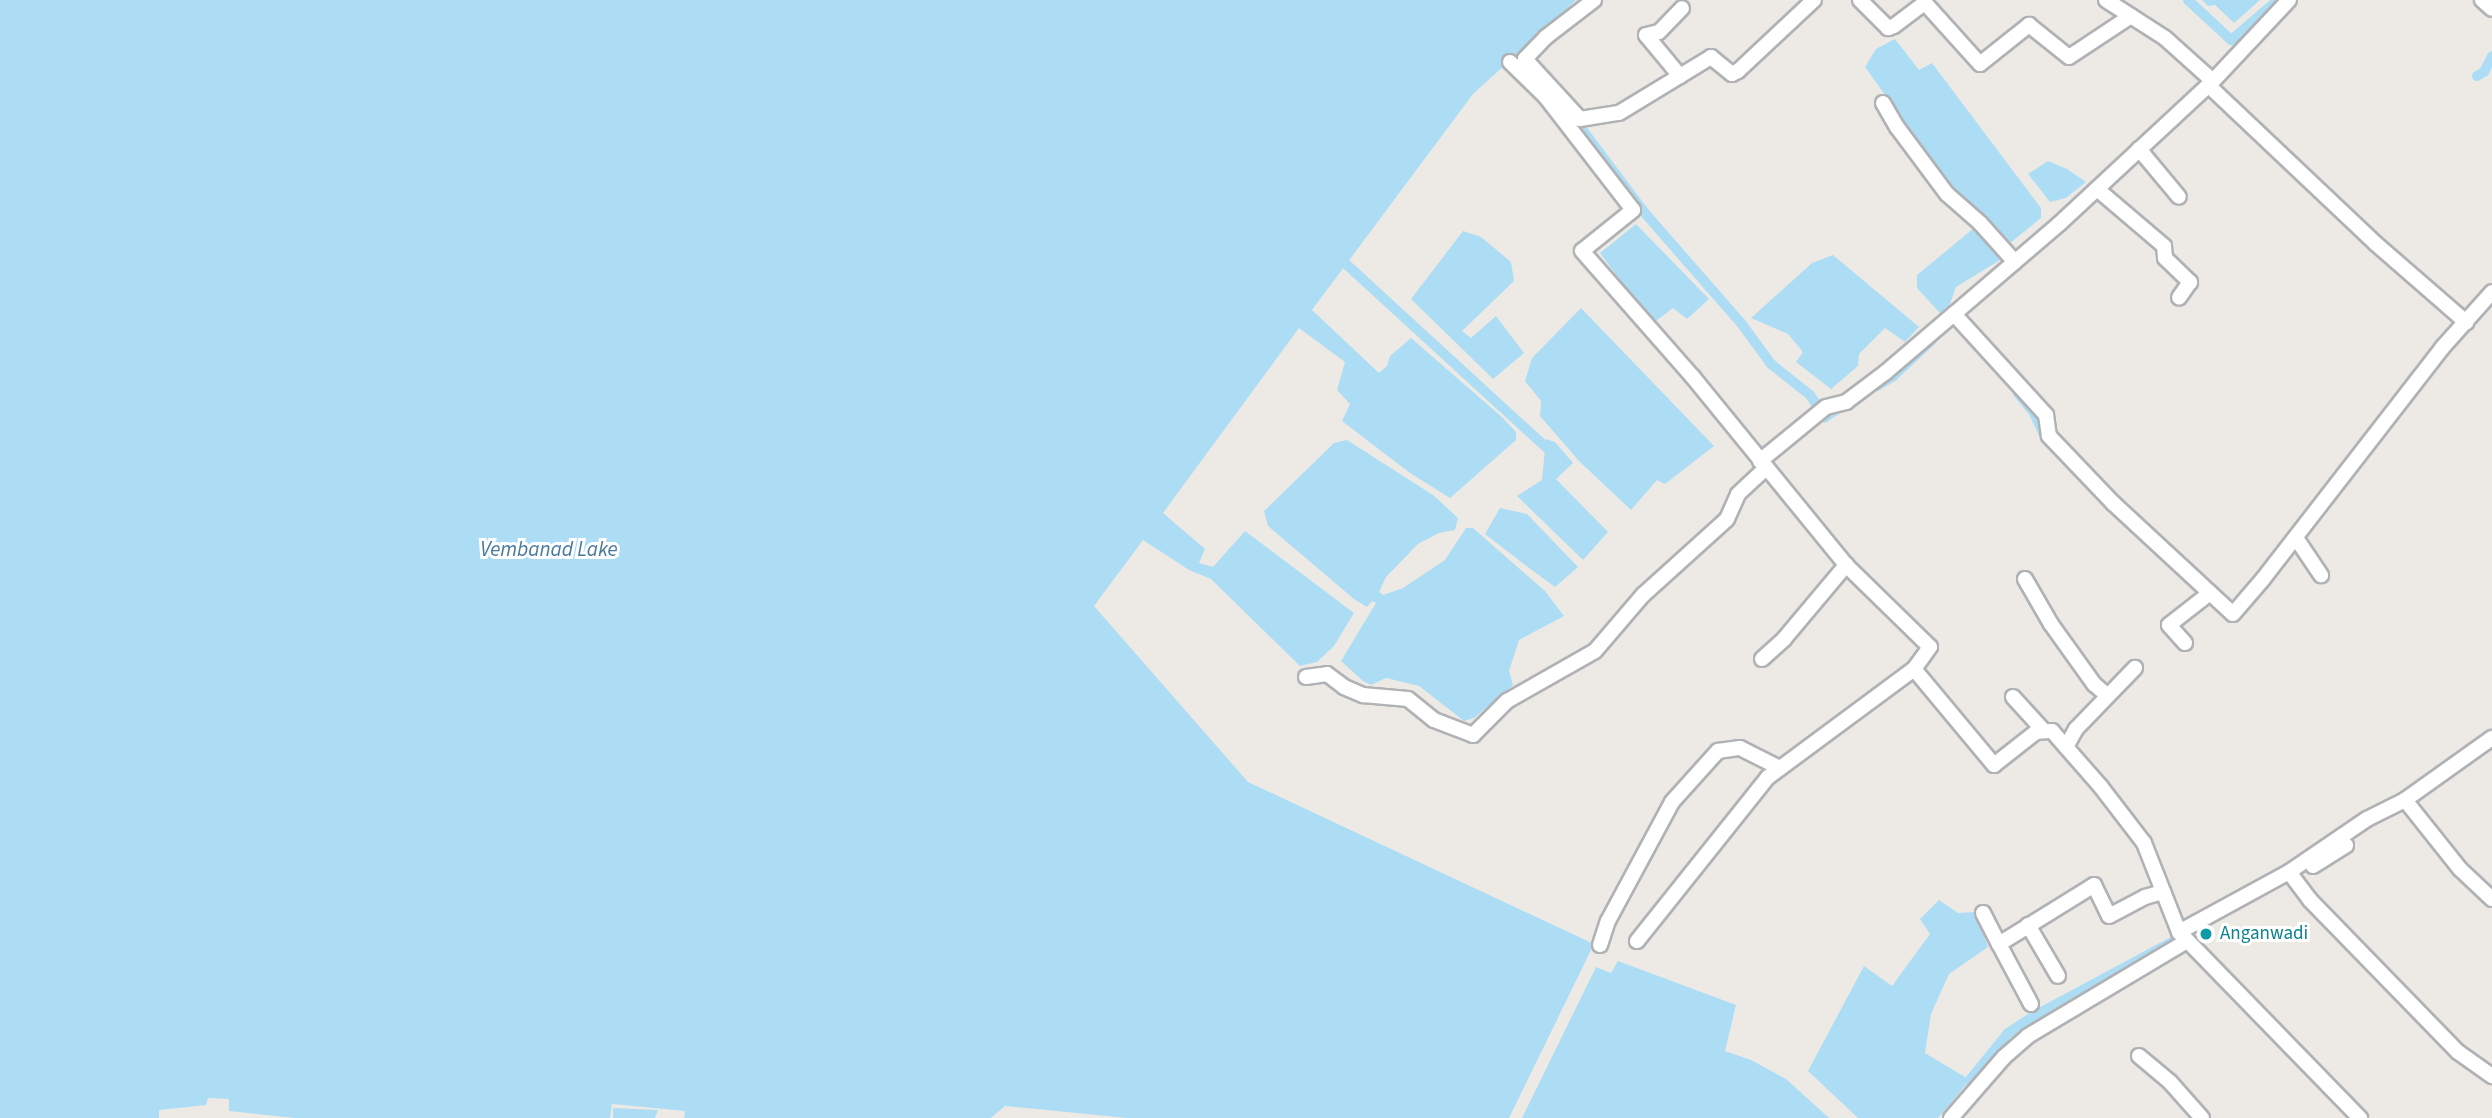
<!DOCTYPE html>
<html>
<head>
<meta charset="utf-8">
<style>
  body { margin:0 }
  #map { position:relative; width:2492px; height:1118px; overflow:hidden; background:#edeae5; font-family:"Source Sans 3",sans-serif }
  div>[style] { position:absolute }
  .water>* { inset:0; background:#adddf5 }
  .canal>* { height:10px; margin:-5px; padding:0 5px; transform-origin:5px; border-radius:5px; background:#adddf5 }
  .roads { filter:drop-shadow(2px 0 #b0b2b5) drop-shadow(-2px 0 #b0b2b5) drop-shadow(0 2px #b0b2b5) drop-shadow(0 -2px #b0b2b5) }
  .minor>* { height:14px; margin:-7px; padding:0 7px; transform-origin:7px; border-radius:7px; background:#fff }
  .dots>* { width:19px; height:19px; translate:-50% -50%; box-sizing:border-box; border:4px solid #fff; border-radius:50% }
  span { translate:-50% -50%; white-space:nowrap; text-align:center; line-height:1.15; -webkit-text-stroke:6px #fff; paint-order:stroke }
  .culture-label { font-size:19px; color:#0d838f }
  .left { translate:0 -50%; text-align:left }
  .water-label { font-size:21px; color:#487a9c; font-style:italic }
</style>
</head>
<body>
<div id="map">
  <div class="water">
    <i style="clip-path:polygon(0 0,1576px 0,1473px 94px,1312px 310px,1379px 373px,1387px 366px,1390px 356px,1411px 338px,1503px 418px,1516px 432px,1516px 440px,1450px 498px,1410px 473px,1342px 421px,1350px 404px,1337px 390px,1345px 362px,1299px 328px,1163px 513px,1205px 549px,1199px 563px,1213px 567px,1245px 531px,1338px 601px,1354px 613px,1334px 646px,1317px 662px,1300px 666px,1211px 579px,1189px 570px,1143px 540px,1094px 606px,1248px 782px,1594px 944px,1509px 1118px,1127px 1118px,1005px 1106px,991px 1118px,684px 1118px,685px 1111px,612px 1104px,610px 1118px,295px 1118px,229px 1111px,229px 1099px,208px 1098px,206px 1105px,159px 1110px,159px 1118px,0 1118px)"></i>
    <i style="clip-path:polygon(2202px 0,2260px 0,2234px 23px,2215px 5px,2208px 6px)"></i>
    <i style="clip-path:polygon(1895px 39px,1919px 70px,1932px 63px,2041px 208px,2041px 218px,2010px 243px,1995px 225px,1957px 195px,1865px 67px,1876px 49px)"></i>
    <i style="clip-path:polygon(2048px 161px,2067px 169px,2086px 182px,2066px 198px,2050px 202px,2028px 174px)"></i>
    <i style="clip-path:polygon(1636px 224px,1709px 299px,1687px 319px,1673px 308px,1652px 324px,1600px 253px)"></i>
    <i style="clip-path:polygon(1974px 228px,2000px 260px,1956px 287px,1950px 304px,1940px 313px,1917px 288px,1917px 275px)"></i>
    <i style="clip-path:polygon(1463px 231px,1481px 237px,1511px 262px,1514px 281px,1462px 331px,1471px 338px,1496px 316px,1524px 353px,1493px 379px,1411px 299px)"></i>
    <i style="clip-path:polygon(1833px 255px,1919px 327px,1905px 342px,1885px 328px,1859px 354px,1858px 366px,1831px 389px,1796px 362px,1803px 352px,1788px 334px,1751px 318px,1812px 263px)"></i>
    <i style="clip-path:polygon(1581px 308px,1714px 446px,1665px 484px,1657px 480px,1631px 510px,1579px 461px,1540px 416px,1541px 401px,1525px 381px,1532px 358px)"></i>
    <i style="clip-path:polygon(1546px 439px,1555px 442px,1573px 463px,1556px 479px,1608px 532px,1583px 560px,1517px 496px,1542px 480px)"></i>
    <i style="clip-path:polygon(1347px 440px,1433px 495px,1458px 518px,1455px 530px,1439px 533px,1418px 544px,1386px 577px,1379px 592px,1383px 595px,1403px 588px,1445px 560px,1466px 528px,1473px 528px,1545px 591px,1564px 616px,1519px 640px,1509px 671px,1513px 685px,1474px 718px,1464px 721px,1419px 686px,1386px 678px,1371px 685px,1363px 681px,1341px 661px,1376px 603px,1372px 601px,1367px 607px,1354px 599px,1268px 526px,1264px 511px,1334px 443px)"></i>
    <i style="clip-path:polygon(1500px 508px,1527px 514px,1578px 567px,1555px 587px,1525px 565px,1485px 534px)"></i>
    <i style="clip-path:polygon(1939px 900px,1958px 913px,1975px 912px,1988px 947px,1949px 974px,1931px 1014px,1925px 1053px,1970px 1080px,1938px 1118px,1858px 1118px,1808px 1071px,1864px 966px,1892px 986px,1930px 934px,1920px 919px)"></i>
    <i style="clip-path:polygon(1618px 961px,1736px 1005px,1725px 1051px,1751px 1060px,1786px 1079px,1829px 1118px,1522px 1118px,1596px 967px,1611px 973px)"></i>
    <i style="clip-path:polygon(613px 1108px,658px 1110px,655px 1118px,613px 1118px)"></i>
  </div>
  <div class="canal">
    <i style="left:2188px;top:0;width:59px;rotate:42.9deg"></i>
    <i style="left:2231px;top:40px;width:62px;rotate:-40.4deg"></i>
    <i style="left:2477px;top:76px;width:8px;rotate:-30deg"></i>
    <i style="left:2484px;top:72px;width:18px;rotate:-63deg"></i>
    <i style="left:1572px;top:116px;width:120px;rotate:53.1deg"></i>
    <i style="left:1644px;top:212px;width:147px;rotate:48.9deg"></i>
    <i style="left:1741px;top:323px;width:51px;rotate:53.8deg"></i>
    <i style="left:1771px;top:364px;width:50px;rotate:38.5deg"></i>
    <i style="left:1810px;top:395px;width:27px;rotate:56deg"></i>
    <i style="left:1825px;top:417px;width:20px;rotate:-33deg"></i>
    <i style="left:1346px;top:264px;width:273px;rotate:42.5deg"></i>
    <i style="left:1877px;top:386px;width:17px;rotate:-31deg"></i>
    <i style="left:1892px;top:377px;width:54px;rotate:-42.8deg"></i>
    <i style="left:2018px;top:393px;width:26px;rotate:51deg"></i>
    <i style="left:2034px;top:413px;width:29px;rotate:65deg"></i>
    <i style="left:1970px;top:1080px;width:60px;rotate:-51deg"></i>
    <i style="left:2008px;top:1033px;width:31px;rotate:-33deg"></i>
    <i style="left:2034px;top:1016px;width:161px;rotate:-28.2deg"></i>
  </div>
  <div class="roads">
    <div class="minor">
      <i style="left:1594px;top:0;width:61px;rotate:142.4deg"></i>
      <i style="left:1546px;top:37px;width:30px;rotate:134deg"></i>
      <i style="left:1525px;top:59px;width:81px;rotate:47.5deg"></i>
      <i style="left:1580px;top:119px;width:39px;rotate:-9deg"></i>
      <i style="left:1619px;top:113px;width:108px;rotate:-31.3deg"></i>
      <i style="left:1711px;top:57px;width:27px;rotate:39deg"></i>
      <i style="left:1732px;top:74px;width:7px;rotate:-27deg"></i>
      <i style="left:1738px;top:71px;width:104px;rotate:-43.1deg"></i>
      <i style="left:1860px;top:0;width:40px;rotate:45deg"></i>
      <i style="left:1888px;top:28px;width:6px;rotate:-18deg"></i>
      <i style="left:1894px;top:26px;width:39px;rotate:-37deg"></i>
      <i style="left:1925px;top:3px;width:82px;rotate:48deg"></i>
      <i style="left:1980px;top:64px;width:63px;rotate:-38.5deg"></i>
      <i style="left:2029px;top:25px;width:51px;rotate:38.7deg"></i>
      <i style="left:2069px;top:57px;width:74px;rotate:-33.5deg"></i>
      <i style="left:2106px;top:0;width:70px;rotate:32.8deg"></i>
      <i style="left:2165px;top:38px;width:64px;rotate:41.9deg"></i>
      <i style="left:2289px;top:0;width:111px;rotate:133.2deg"></i>
      <i style="left:2213px;top:81px;width:210px;rotate:137.1deg"></i>
      <i style="left:2059px;top:224px;width:138px;rotate:139.4deg"></i>
      <i style="left:1954px;top:314px;width:137px;rotate:47.7deg"></i>
      <i style="left:2046px;top:415px;width:21px;rotate:82deg"></i>
      <i style="left:2049px;top:436px;width:93px;rotate:46.3deg"></i>
      <i style="left:2113px;top:503px;width:163px;rotate:42.8deg"></i>
      <i style="left:2233px;top:614px;width:46px;rotate:-49.4deg"></i>
      <i style="left:2263px;top:579px;width:292px;rotate:-52.2deg"></i>
      <i style="left:2442px;top:348px;width:75px;rotate:-48.2deg"></i>
      <i style="left:2482px;top:0;width:13px;rotate:42deg"></i>
      <i style="left:1510px;top:62px;width:49px;rotate:44.2deg"></i>
      <i style="left:1545px;top:96px;width:144px;rotate:52.3deg"></i>
      <i style="left:1633px;top:210px;width:65px;rotate:141.2deg"></i>
      <i style="left:1582px;top:251px;width:167px;rotate:48.7deg"></i>
      <i style="left:1692px;top:376px;width:244px;rotate:50.8deg"></i>
      <i style="left:1846px;top:565px;width:117px;rotate:44.3deg"></i>
      <i style="left:1930px;top:647px;width:27px;rotate:126deg"></i>
      <i style="left:1914px;top:669px;width:182px;rotate:143.5deg"></i>
      <i style="left:1768px;top:777px;width:210px;rotate:128.6deg"></i>
      <i style="left:1680px;top:76px;width:53px;rotate:-129.7deg"></i>
      <i style="left:1646px;top:35px;width:13px;rotate:-13deg"></i>
      <i style="left:1659px;top:32px;width:33px;rotate:-46deg"></i>
      <i style="left:2208px;top:85px;width:230px;rotate:43.4deg"></i>
      <i style="left:2375px;top:243px;width:121px;rotate:41deg"></i>
      <i style="left:1883px;top:103px;width:28px;rotate:60deg"></i>
      <i style="left:1897px;top:127px;width:84px;rotate:53.3deg"></i>
      <i style="left:1947px;top:194px;width:44px;rotate:41.3deg"></i>
      <i style="left:1980px;top:223px;width:52px;rotate:48.1deg"></i>
      <i style="left:2139px;top:149px;width:62px;rotate:50.2deg"></i>
      <i style="left:2097px;top:189px;width:88px;rotate:40.4deg"></i>
      <i style="left:2164px;top:246px;width:12px;rotate:85deg"></i>
      <i style="left:2165px;top:258px;width:35px;rotate:44deg"></i>
      <i style="left:2190px;top:282px;width:19px;rotate:125deg"></i>
      <i style="left:1760px;top:461px;width:85px;rotate:-39.3deg"></i>
      <i style="left:1826px;top:407px;width:21px;rotate:-14deg"></i>
      <i style="left:1846px;top:402px;width:50px;rotate:-36.9deg"></i>
      <i style="left:1886px;top:372px;width:89px;rotate:-40.5deg"></i>
      <i style="left:2296px;top:538px;width:45px;rotate:56deg"></i>
      <i style="left:2025px;top:579px;width:52px;rotate:60deg"></i>
      <i style="left:2051px;top:624px;width:74px;rotate:54.4deg"></i>
      <i style="left:2094px;top:684px;width:18px;rotate:41deg"></i>
      <i style="left:2185px;top:643px;width:24px;rotate:-132deg"></i>
      <i style="left:2169px;top:625px;width:52px;rotate:-38deg"></i>
      <i style="left:1762px;top:659px;width:30px;rotate:-42deg"></i>
      <i style="left:1784px;top:639px;width:97px;rotate:-50deg"></i>
      <i style="left:1914px;top:669px;width:125px;rotate:50.2deg"></i>
      <i style="left:1994px;top:765px;width:53px;rotate:-38.2deg"></i>
      <i style="left:2036px;top:732px;width:16px;rotate:-4deg"></i>
      <i style="left:2052px;top:731px;width:74px;rotate:48.8deg"></i>
      <i style="left:2101px;top:787px;width:71px;rotate:52.5deg"></i>
      <i style="left:2144px;top:843px;width:96px;rotate:68.5deg"></i>
      <i style="left:2179px;top:932px;width:260px;rotate:45.8deg"></i>
      <i style="left:1306px;top:677px;width:21px;rotate:-8deg"></i>
      <i style="left:1327px;top:674px;width:21px;rotate:37deg"></i>
      <i style="left:1344px;top:687px;width:21px;rotate:23deg"></i>
      <i style="left:1363px;top:695px;width:45px;rotate:5.1deg"></i>
      <i style="left:1408px;top:699px;width:33px;rotate:39deg"></i>
      <i style="left:1434px;top:720px;width:42px;rotate:21deg"></i>
      <i style="left:1473px;top:735px;width:48px;rotate:-45deg"></i>
      <i style="left:1507px;top:701px;width:101px;rotate:-29.6deg"></i>
      <i style="left:1595px;top:651px;width:74px;rotate:-49.4deg"></i>
      <i style="left:1643px;top:595px;width:113px;rotate:-42.1deg"></i>
      <i style="left:1727px;top:519px;width:27px;rotate:-66deg"></i>
      <i style="left:1738px;top:494px;width:38px;rotate:-43deg"></i>
      <i style="left:2013px;top:697px;width:46px;rotate:47.6deg"></i>
      <i style="left:2066px;top:747px;width:21px;rotate:-61deg"></i>
      <i style="left:2076px;top:729px;width:85px;rotate:-46deg"></i>
      <i style="left:2405px;top:800px;width:88px;rotate:51.4deg"></i>
      <i style="left:2460px;top:869px;width:44px;rotate:43.2deg"></i>
      <i style="left:2313px;top:866px;width:39px;rotate:-32deg"></i>
      <i style="left:2289px;top:872px;width:35px;rotate:53deg"></i>
      <i style="left:2310px;top:900px;width:212px;rotate:45.8deg"></i>
      <i style="left:2458px;top:1052px;width:42px;rotate:35.2deg"></i>
      <i style="left:1983px;top:913px;width:35px;rotate:63deg"></i>
      <i style="left:1999px;top:944px;width:112px;rotate:-31.8deg"></i>
      <i style="left:2094px;top:885px;width:34px;rotate:64deg"></i>
      <i style="left:2109px;top:916px;width:41px;rotate:-27.8deg"></i>
      <i style="left:2145px;top:897px;width:19px;rotate:-16deg"></i>
      <i style="left:2028px;top:925px;width:59px;rotate:59.5deg"></i>
      <i style="left:2179px;top:932px;width:125px;rotate:-28.6deg"></i>
      <i style="left:2289px;top:872px;width:94px;rotate:-34.2deg"></i>
      <i style="left:2367px;top:819px;width:42px;rotate:-26.6deg"></i>
      <i style="left:2405px;top:800px;width:107px;rotate:-35.5deg"></i>
      <i style="left:1999px;top:944px;width:68px;rotate:61.9deg"></i>
      <i style="left:1600px;top:945px;width:25px;rotate:-72deg"></i>
      <i style="left:1608px;top:921px;width:135px;rotate:-61.7deg"></i>
      <i style="left:1672px;top:802px;width:69px;rotate:-48deg"></i>
      <i style="left:1718px;top:751px;width:22px;rotate:-8deg"></i>
      <i style="left:1740px;top:748px;width:45px;rotate:26.6deg"></i>
      <i style="left:2139px;top:1056px;width:40px;rotate:40deg"></i>
      <i style="left:2170px;top:1082px;width:48px;rotate:48.4deg"></i>
      <i style="left:1951px;top:1118px;width:81px;rotate:-49deg"></i>
      <i style="left:2004px;top:1057px;width:32px;rotate:-41deg"></i>
      <i style="left:2028px;top:1036px;width:185px;rotate:-30.9deg"></i>
    </div>
  </div>
  <div class="dots">
    <i style="left:2206px;top:934px;background:#0f9aa8"></i>
  </div>
  <div class="culture-label">
    <span class="left" style="left:2220px;top:934px">Anganwadi</span>
  </div>
  <div class="water-label">
    <span style="left:549px;top:549px">Vembanad Lake</span>
  </div>
</div>
</body>
</html>
